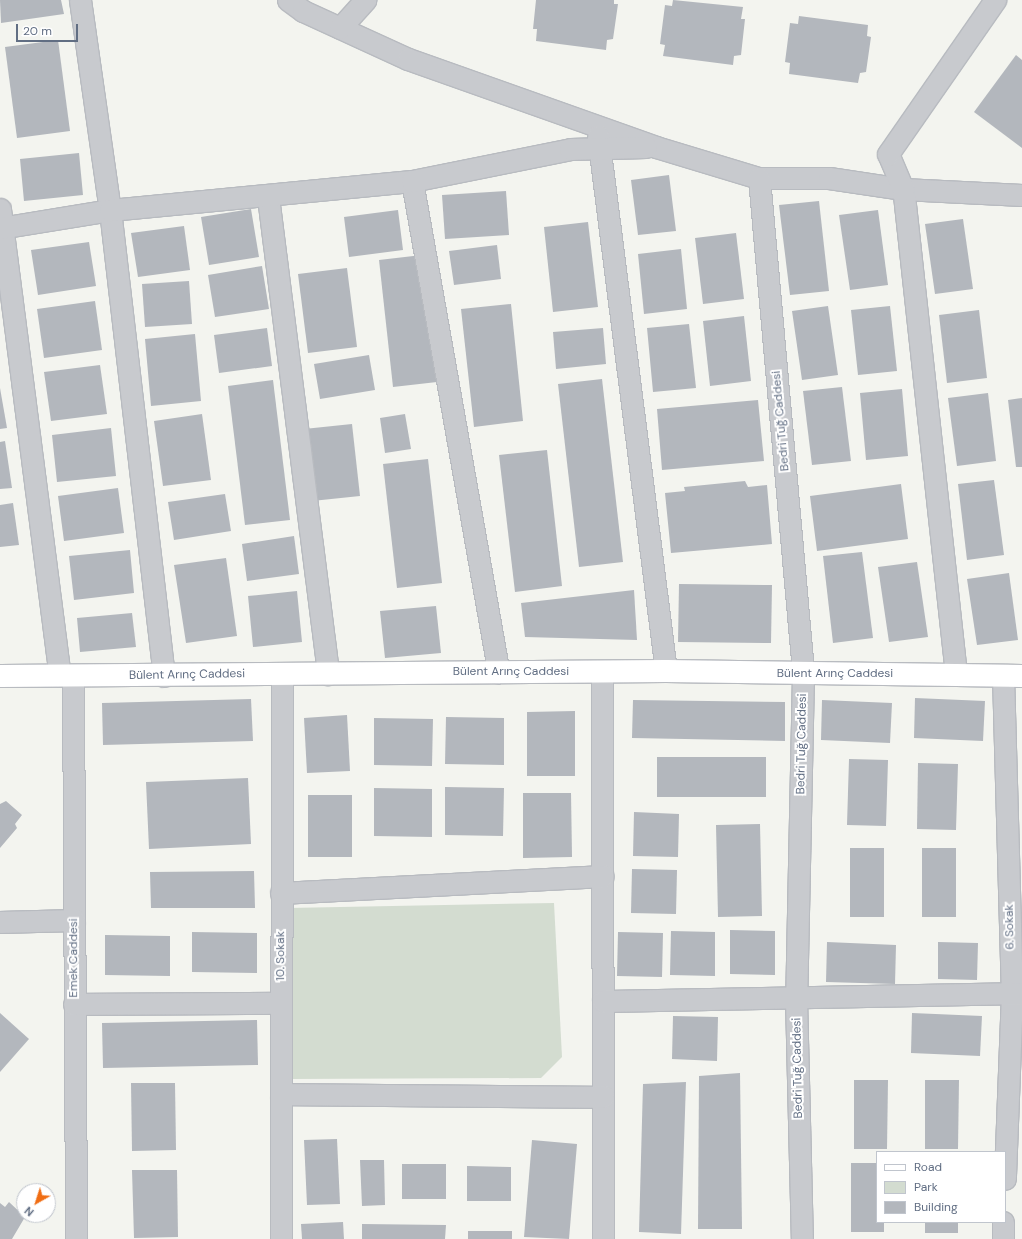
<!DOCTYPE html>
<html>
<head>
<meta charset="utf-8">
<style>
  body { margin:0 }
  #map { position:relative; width:1022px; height:1239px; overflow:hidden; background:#f3f4ef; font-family:"DM Sans",sans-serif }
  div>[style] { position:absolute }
  .green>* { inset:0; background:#d3dcd0 }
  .building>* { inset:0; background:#b3b7bd }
  .roads { filter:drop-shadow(1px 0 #b8bbc0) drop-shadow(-1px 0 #b8bbc0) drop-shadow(0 1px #b8bbc0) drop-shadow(0 -1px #b8bbc0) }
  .street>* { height:21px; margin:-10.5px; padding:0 10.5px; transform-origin:10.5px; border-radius:10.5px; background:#c8cace }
  .secondary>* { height:22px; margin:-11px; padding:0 11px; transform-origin:11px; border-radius:11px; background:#fff }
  span { translate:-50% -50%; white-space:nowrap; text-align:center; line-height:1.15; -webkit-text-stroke:4px #fff; paint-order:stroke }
  .street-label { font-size:12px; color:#616e83 }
  .legend { position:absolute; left:876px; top:1151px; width:130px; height:72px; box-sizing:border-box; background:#fff; border:1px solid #c0c5cd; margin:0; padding:5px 7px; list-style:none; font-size:12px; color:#616e83 }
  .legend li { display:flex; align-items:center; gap:8px; height:20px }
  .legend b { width:20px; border:1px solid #c0c5cd }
  .north { position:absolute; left:16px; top:1183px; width:40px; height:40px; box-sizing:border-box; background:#fff; border:1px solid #c0c5cd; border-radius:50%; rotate:219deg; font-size:11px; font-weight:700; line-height:16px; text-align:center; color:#616e83 }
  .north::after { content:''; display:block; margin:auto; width:14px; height:18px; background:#f06d13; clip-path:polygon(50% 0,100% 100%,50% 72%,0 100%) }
  .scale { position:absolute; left:16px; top:24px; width:62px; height:18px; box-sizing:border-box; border:2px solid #616e83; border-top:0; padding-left:5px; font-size:12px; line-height:14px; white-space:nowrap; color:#616e83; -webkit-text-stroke:3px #fff; paint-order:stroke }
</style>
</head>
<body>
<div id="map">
  <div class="green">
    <i style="clip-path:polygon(554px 903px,562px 1057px,541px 1078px,292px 1079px,288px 908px)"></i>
  </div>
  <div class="building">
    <i style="clip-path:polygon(0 0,61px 0,64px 14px,1px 23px)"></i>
    <i style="clip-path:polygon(536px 0,614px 0,614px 4px,618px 4px,613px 39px,607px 40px,606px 50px,536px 41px,537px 29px,533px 29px)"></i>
    <i style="clip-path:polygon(673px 0,743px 7px,741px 19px,745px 19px,741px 55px,734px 56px,733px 65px,663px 56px,665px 45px,660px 44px,665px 5px,672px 6px)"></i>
    <i style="clip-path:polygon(799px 16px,868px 25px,867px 36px,871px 37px,866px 72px,860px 73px,858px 83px,789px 74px,790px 63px,785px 62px,790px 23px,798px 24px)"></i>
    <i style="clip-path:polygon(58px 40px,70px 131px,17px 138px,5px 47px)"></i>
    <i style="clip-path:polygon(1016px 55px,1022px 60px,1022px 148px,974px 112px)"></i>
    <i style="clip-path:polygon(79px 153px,83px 195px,24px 201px,20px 159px)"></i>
    <i style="clip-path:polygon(669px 175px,676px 231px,638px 235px,631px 180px)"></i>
    <i style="clip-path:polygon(506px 191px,509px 235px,445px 239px,442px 195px)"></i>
    <i style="clip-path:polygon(819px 201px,829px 291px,790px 295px,779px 205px)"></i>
    <i style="clip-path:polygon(251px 209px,259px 257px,209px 265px,201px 217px)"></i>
    <i style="clip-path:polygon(398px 210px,403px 250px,349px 257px,344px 217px)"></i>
    <i style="clip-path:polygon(878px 210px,888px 285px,850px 290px,839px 215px)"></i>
    <i style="clip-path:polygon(963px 219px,973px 289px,935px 294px,925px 224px)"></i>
    <i style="clip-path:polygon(588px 222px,598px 307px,553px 312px,544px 227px)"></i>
    <i style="clip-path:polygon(184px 226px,190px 270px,138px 277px,131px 233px)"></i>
    <i style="clip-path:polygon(736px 233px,744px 299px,703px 304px,695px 238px)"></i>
    <i style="clip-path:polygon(89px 242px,96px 286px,38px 295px,31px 250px)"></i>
    <i style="clip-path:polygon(497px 245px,501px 279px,454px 285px,449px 251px)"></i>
    <i style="clip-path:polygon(681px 249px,687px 309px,644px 314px,638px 254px)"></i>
    <i style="clip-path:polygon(422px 255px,437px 382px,393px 387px,379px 260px)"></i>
    <i style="clip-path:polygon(262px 266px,269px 309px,215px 317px,208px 275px)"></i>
    <i style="clip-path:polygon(347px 268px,357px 347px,308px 353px,298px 274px)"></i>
    <i style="clip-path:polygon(189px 281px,192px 324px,145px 327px,142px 284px)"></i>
    <i style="clip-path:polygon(95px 301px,102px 350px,44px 358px,37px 309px)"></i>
    <i style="clip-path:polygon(511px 304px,523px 421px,474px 427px,461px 309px)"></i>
    <i style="clip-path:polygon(828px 306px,838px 375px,802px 380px,792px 311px)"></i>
    <i style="clip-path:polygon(890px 306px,897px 371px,858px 375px,851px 310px)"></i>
    <i style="clip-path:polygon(979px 310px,987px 378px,947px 383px,939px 315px)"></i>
    <i style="clip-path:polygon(744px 316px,751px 381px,710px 386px,703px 321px)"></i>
    <i style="clip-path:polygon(689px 324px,696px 388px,653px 392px,647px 328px)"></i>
    <i style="clip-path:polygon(267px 328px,272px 366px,219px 373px,214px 335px)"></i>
    <i style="clip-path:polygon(603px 328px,606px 364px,556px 369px,553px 332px)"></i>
    <i style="clip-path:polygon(195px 334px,201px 401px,151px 406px,145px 339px)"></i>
    <i style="clip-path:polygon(369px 355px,375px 390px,320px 399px,314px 364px)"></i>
    <i style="clip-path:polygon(100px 365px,107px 414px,51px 421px,44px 372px)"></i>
    <i style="clip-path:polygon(602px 379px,623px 562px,579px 567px,558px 384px)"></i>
    <i style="clip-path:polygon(273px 380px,290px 520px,245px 525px,228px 386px)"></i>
    <i style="clip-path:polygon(842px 387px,851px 461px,812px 465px,803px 391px)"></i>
    <i style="clip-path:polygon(0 388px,7px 428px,0 429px)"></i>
    <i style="clip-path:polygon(902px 389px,908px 456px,866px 460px,860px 393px)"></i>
    <i style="clip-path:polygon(988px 393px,996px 461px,957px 466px,948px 398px)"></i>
    <i style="clip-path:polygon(1022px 398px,1022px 467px,1016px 467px,1008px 400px)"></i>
    <i style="clip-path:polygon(758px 400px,764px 461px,662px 470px,657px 409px)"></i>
    <i style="clip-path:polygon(202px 414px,211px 480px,163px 486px,154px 421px)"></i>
    <i style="clip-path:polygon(405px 414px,411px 449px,385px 453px,380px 418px)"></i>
    <i style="clip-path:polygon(352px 424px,360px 496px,312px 501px,304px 429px)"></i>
    <i style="clip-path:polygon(111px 428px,116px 476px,57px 482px,52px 435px)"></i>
    <i style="clip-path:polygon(5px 441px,12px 488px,0 489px,0 442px)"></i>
    <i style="clip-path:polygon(547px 450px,562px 586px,515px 592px,499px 455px)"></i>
    <i style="clip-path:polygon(428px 459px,442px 583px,397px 588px,383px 464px)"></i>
    <i style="clip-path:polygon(994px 480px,1004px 555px,967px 560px,958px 484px)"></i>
    <i style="clip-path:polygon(745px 481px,748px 487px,767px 485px,772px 544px,671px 553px,665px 493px,685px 491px,684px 487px)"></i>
    <i style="clip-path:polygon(901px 484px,908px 539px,817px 551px,810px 496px)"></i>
    <i style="clip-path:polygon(118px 488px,124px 533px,64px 541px,58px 496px)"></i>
    <i style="clip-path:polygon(225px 494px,231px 531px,174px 540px,168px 502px)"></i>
    <i style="clip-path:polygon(13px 503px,19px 545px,0 547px,0 505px)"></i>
    <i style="clip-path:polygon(294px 536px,299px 574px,247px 581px,242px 544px)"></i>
    <i style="clip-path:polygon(130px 550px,134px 593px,74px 600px,69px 556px)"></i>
    <i style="clip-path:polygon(862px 552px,873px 638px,833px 643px,823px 556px)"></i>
    <i style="clip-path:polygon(226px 558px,237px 636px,186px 643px,174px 565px)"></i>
    <i style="clip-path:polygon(917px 562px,928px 637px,889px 642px,878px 567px)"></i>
    <i style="clip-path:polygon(1009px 573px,1018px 640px,977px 645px,967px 579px)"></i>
    <i style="clip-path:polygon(679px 584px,772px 585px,771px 643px,678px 642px)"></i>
    <i style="clip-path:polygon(634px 590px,637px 640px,525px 637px,521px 603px)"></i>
    <i style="clip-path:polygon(297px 591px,302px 642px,253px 647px,248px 596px)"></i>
    <i style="clip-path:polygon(436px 606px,441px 653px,385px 658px,380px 611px)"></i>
    <i style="clip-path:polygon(132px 613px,136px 647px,80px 652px,77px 618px)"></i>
    <i style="clip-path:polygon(915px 698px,985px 701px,983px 741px,914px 738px)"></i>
    <i style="clip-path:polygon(251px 699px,253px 741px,103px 745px,102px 703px)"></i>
    <i style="clip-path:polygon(633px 700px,785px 702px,785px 741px,632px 738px)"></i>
    <i style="clip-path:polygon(822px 700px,892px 703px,890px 743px,821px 740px)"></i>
    <i style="clip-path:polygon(575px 711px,575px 776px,527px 776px,527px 712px)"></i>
    <i style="clip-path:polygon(347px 715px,350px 771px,307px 773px,304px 718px)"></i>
    <i style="clip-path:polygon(446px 717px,504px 718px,504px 765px,445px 764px)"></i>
    <i style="clip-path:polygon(374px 718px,433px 719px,432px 766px,374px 765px)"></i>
    <i style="clip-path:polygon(657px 757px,766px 757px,766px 797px,657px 797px)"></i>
    <i style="clip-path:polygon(849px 759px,888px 760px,886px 826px,847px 825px)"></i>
    <i style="clip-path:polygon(918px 763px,958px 764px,956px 830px,917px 829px)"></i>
    <i style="clip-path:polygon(248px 778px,251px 844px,149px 849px,146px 782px)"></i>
    <i style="clip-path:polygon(445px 787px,504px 788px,503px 836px,445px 835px)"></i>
    <i style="clip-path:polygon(374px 788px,432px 789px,432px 837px,374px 836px)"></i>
    <i style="clip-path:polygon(523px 793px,571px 793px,572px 857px,523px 858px)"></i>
    <i style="clip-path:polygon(308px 795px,352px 795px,352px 857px,308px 857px)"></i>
    <i style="clip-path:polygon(6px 801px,22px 815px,15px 824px,17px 828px,0 848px,0 804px)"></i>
    <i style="clip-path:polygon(634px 812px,679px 814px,678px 857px,633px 856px)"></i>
    <i style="clip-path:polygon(760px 824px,762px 916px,718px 917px,716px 825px)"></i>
    <i style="clip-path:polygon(850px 848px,884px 848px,884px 917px,850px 917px)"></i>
    <i style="clip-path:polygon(922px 848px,956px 848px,956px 917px,922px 917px)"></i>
    <i style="clip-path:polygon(632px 869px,677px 870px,676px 914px,631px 913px)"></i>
    <i style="clip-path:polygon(254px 871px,255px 908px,151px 908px,150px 872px)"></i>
    <i style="clip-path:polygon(730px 930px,775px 931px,775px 975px,730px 974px)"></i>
    <i style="clip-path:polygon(671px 931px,715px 932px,715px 976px,670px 975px)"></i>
    <i style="clip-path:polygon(192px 932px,257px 933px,257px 973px,192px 972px)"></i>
    <i style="clip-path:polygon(618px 932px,663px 933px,662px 977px,617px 976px)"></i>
    <i style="clip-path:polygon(105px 935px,170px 936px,170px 976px,105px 975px)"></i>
    <i style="clip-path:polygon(827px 942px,896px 945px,895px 984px,826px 982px)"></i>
    <i style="clip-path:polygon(938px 942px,978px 943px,977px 980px,938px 979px)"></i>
    <i style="clip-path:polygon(0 1013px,29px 1039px,0 1072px)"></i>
    <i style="clip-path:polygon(912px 1013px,982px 1016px,980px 1056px,911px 1053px)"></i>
    <i style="clip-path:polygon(673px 1016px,718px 1017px,717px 1061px,672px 1059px)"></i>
    <i style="clip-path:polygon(257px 1020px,258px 1065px,103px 1068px,102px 1023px)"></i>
    <i style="clip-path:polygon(740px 1073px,742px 1229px,698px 1229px,699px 1076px)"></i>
    <i style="clip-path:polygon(854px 1080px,888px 1080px,887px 1149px,854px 1149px)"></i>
    <i style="clip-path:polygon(925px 1080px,959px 1080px,958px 1149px,925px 1149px)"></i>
    <i style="clip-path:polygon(686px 1082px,681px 1234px,639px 1232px,643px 1084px)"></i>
    <i style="clip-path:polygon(131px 1083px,175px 1083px,176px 1150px,132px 1151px)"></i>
    <i style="clip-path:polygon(337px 1139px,340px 1204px,307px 1205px,304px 1140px)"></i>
    <i style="clip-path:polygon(532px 1140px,577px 1144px,569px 1239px,524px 1237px)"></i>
    <i style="clip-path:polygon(360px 1160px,384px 1160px,385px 1205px,362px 1206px)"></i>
    <i style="clip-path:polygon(851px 1163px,877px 1163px,877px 1222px,884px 1222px,884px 1232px,851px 1232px)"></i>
    <i style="clip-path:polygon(402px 1164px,446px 1164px,446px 1199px,402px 1199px)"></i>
    <i style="clip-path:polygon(467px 1166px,511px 1167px,511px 1201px,467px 1201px)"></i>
    <i style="clip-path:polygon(132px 1170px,177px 1170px,178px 1237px,134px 1238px)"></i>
    <i style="clip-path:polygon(9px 1202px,25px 1217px,12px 1239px,0 1239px,0 1203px,5px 1207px)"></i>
    <i style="clip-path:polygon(343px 1222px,344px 1239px,302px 1239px,301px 1224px)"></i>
    <i style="clip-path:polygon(925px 1222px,958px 1222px,958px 1233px,925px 1233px)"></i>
    <i style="clip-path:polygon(362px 1224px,446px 1225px,445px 1239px,362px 1239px)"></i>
    <i style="clip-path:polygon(468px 1231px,512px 1231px,512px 1239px,468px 1239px)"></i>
  </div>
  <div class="roads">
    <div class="street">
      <i style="left:80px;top:0;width:212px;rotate:81.9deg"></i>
      <i style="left:110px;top:210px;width:469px;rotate:83.4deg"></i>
      <i style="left:288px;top:0;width:19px;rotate:36deg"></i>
      <i style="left:303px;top:11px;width:115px;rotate:24.6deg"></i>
      <i style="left:408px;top:59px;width:263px;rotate:19.5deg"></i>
      <i style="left:656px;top:147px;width:108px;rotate:16.8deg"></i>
      <i style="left:759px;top:178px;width:70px"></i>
      <i style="left:829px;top:178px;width:75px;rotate:8.5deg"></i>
      <i style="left:903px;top:189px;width:119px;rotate:2.9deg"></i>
      <i style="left:340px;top:28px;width:38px;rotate:-48deg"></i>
      <i style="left:598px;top:136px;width:539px;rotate:82.76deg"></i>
      <i style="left:759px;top:178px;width:498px;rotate:84.9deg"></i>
      <i style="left:803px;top:674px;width:324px;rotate:91.2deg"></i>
      <i style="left:796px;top:998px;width:241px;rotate:88.6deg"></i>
      <i style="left:412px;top:181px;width:499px;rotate:80deg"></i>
      <i style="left:268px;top:197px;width:481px;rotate:82.8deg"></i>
      <i style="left:0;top:209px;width:470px;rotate:82.7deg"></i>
      <i style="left:0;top:228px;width:111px;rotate:-9.3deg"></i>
      <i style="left:110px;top:210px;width:303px;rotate:-5.5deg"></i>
      <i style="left:412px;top:181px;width:161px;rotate:-11.4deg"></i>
      <i style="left:570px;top:149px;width:76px;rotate:-1.5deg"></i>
      <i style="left:602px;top:672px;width:567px;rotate:89.9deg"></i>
      <i style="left:956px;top:674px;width:488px;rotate:-96.2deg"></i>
      <i style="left:903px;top:189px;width:38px;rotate:-113deg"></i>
      <i style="left:888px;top:154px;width:188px;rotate:-55.2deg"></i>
      <i style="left:1003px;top:675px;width:318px;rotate:88.4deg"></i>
      <i style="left:1012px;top:993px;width:186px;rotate:92.2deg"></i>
      <i style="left:73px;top:676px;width:563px;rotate:89.69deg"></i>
      <i style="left:281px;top:893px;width:322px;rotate:-3deg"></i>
      <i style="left:0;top:922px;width:74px;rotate:-1.5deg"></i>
      <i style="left:603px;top:1001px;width:419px;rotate:-1.1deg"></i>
      <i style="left:74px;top:1004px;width:207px;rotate:-0.3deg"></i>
      <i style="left:281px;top:1094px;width:322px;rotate:0.5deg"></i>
      <i style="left:281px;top:1239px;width:565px;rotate:-89.9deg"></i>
      <i style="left:1003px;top:1239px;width:17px;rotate:-90deg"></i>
    </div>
    <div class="secondary">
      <i style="left:0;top:676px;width:666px;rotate:-0.43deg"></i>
      <i style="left:666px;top:671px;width:356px;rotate:0.8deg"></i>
    </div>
  </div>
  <div class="street-label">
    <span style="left:781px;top:421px;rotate:-95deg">Bedri Tuğ Caddesi</span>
    <span style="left:511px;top:672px">Bülent Arınç Caddesi</span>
    <span style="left:835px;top:674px">Bülent Arınç Caddesi</span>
    <span style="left:187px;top:675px;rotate:-1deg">Bülent Arınç Caddesi</span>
    <span style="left:802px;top:744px;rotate:-89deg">Bedri Tuğ Caddesi</span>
    <span style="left:1010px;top:927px;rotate:-91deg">6. Sokak</span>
    <span style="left:281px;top:956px;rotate:-90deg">10. Sokak</span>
    <span style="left:74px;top:958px;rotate:-90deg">Emek Caddesi</span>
    <span style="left:798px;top:1068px;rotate:-91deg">Bedri Tuğ Caddesi</span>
  </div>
  <ul class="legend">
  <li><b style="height:5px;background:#fff"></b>Road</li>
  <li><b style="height:11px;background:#d3dcd0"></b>Park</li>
  <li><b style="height:11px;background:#b3b7bd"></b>Building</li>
  </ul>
  <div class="north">N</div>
  <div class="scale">20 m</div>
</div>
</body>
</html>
